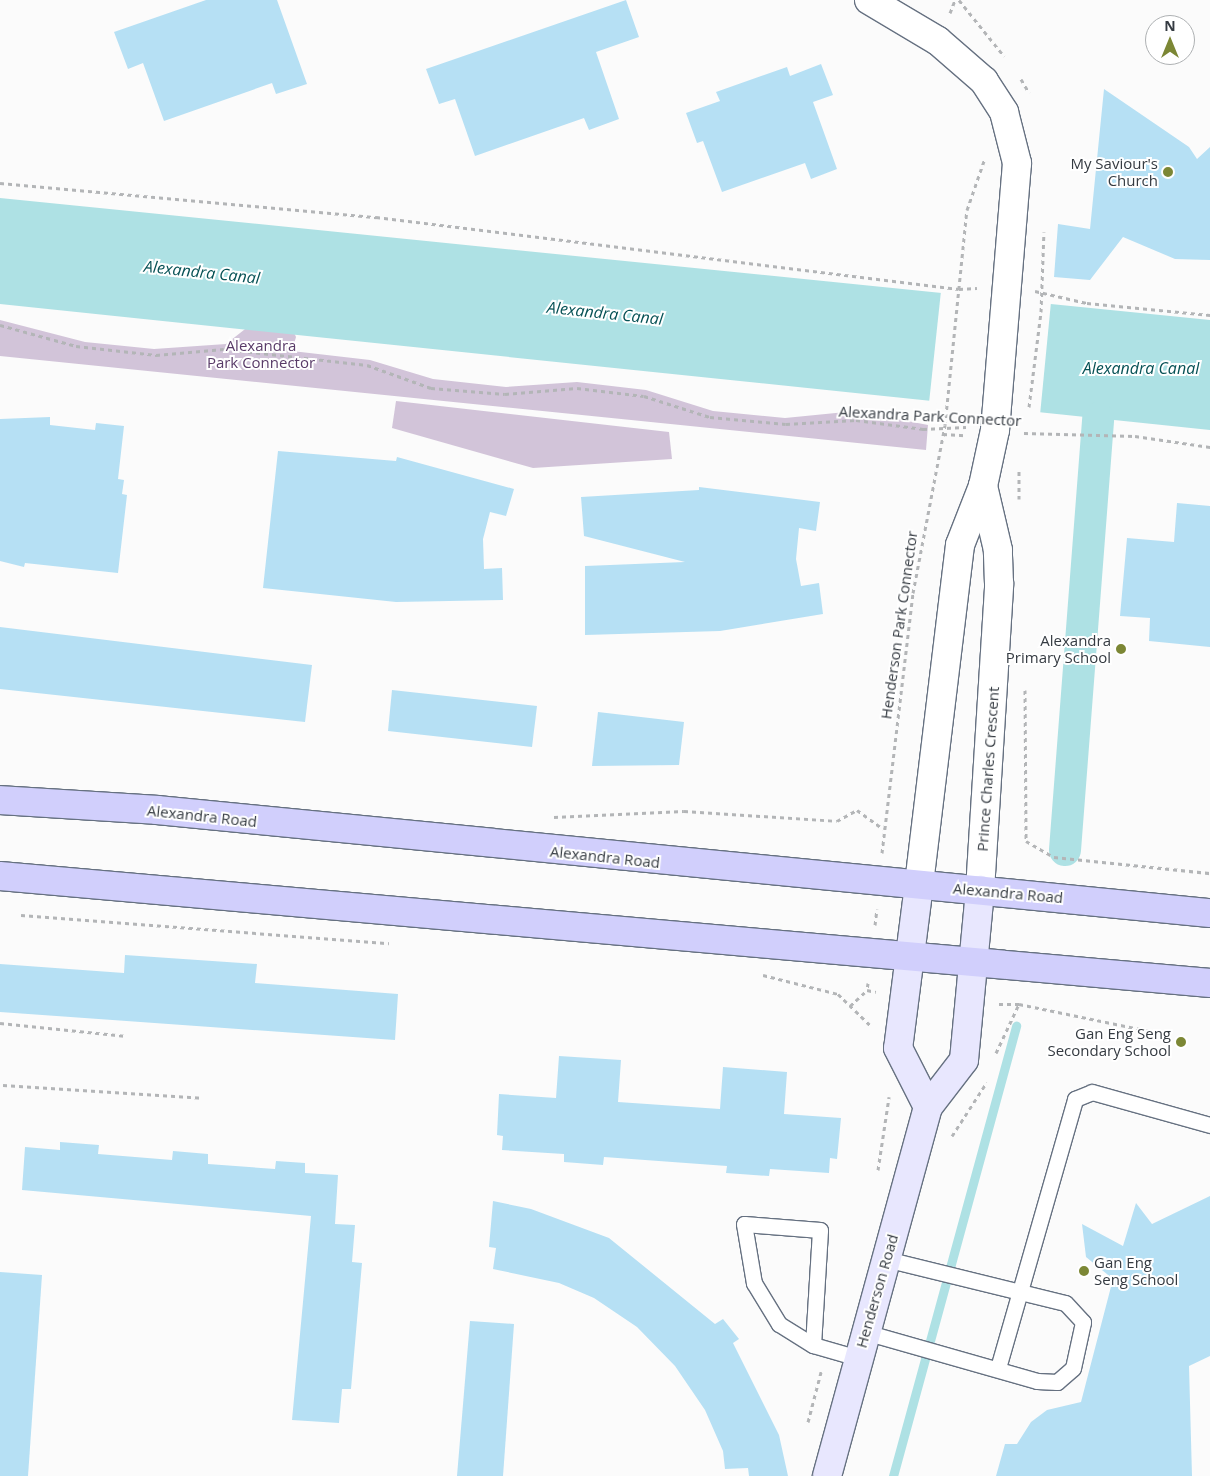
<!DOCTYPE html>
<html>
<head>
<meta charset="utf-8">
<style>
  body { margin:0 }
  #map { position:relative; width:1210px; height:1476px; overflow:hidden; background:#fbfbfb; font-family:"Open Sans",sans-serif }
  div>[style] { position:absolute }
  .green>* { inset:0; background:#d2c4d9 }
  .water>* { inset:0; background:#aee1e4 }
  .pier>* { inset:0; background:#fbfbfb }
  .stream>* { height:9px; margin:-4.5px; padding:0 4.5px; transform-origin:4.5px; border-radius:4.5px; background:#aee1e4 }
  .canal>* { height:32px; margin:-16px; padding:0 16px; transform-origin:16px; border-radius:16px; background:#aee1e4 }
  .building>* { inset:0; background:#b6e0f4 }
  .path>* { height:3px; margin-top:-1.5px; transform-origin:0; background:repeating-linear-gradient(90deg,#b3b5b7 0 4px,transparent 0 8px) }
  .roads { filter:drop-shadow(1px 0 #667181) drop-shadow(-1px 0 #667181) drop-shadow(0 1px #667181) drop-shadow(0 -1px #667181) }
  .lane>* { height:15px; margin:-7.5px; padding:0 7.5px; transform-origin:7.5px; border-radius:7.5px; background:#fff }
  .street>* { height:28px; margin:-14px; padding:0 14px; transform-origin:14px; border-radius:14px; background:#fff }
  .secondary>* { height:28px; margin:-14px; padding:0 14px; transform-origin:14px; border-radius:14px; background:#e8e7fe }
  .primary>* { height:28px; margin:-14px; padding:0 14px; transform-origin:14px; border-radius:14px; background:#d1cffc }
  .dots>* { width:14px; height:14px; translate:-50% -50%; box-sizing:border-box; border:2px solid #fff; border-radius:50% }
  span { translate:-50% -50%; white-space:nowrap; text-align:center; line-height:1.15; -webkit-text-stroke:4px #fff; paint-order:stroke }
  .poi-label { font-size:15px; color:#353b42 }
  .right { translate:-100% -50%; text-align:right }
  .left { translate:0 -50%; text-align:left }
  .park-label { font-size:15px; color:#593b68 }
  .street-label { font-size:15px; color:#353b42 }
  .water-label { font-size:16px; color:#065155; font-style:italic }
  .north { position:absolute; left:1145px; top:15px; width:50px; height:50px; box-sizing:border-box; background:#fff; border:1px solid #aeb1b3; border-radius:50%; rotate:0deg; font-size:14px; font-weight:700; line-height:20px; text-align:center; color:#353b42 }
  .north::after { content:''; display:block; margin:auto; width:18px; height:22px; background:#7c8735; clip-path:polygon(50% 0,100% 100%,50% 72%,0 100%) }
</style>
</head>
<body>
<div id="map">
  <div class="green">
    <i style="clip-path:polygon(0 320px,85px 342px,154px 349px,226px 344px,249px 326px,292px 328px,296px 337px,292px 351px,370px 360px,433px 379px,506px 387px,577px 382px,646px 390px,713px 411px,785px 418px,856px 411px,928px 425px,926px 450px,0 356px)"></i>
    <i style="clip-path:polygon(396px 401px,669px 432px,672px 459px,533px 468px,392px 428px)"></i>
  </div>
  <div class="water">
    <i style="clip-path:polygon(0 198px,1210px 320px,1210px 430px,0 304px)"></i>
  </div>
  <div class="pier">
    <i style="clip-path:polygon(941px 291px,1051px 302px,1040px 415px,929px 403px)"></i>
  </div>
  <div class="stream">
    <i style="left:893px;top:1476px;width:467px;rotate:-74.7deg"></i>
  </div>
  <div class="canal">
    <i style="left:1065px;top:850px;width:433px;rotate:-85.6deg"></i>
  </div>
  <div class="building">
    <i style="clip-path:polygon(206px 0,277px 0,307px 84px,276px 94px,272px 83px,164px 121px,143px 63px,128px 69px,114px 32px)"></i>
    <i style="clip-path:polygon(626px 0,639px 37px,596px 52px,619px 119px,589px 130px,584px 118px,475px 156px,455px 99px,439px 104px,426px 69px)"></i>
    <i style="clip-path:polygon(821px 64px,833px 95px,813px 102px,837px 169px,811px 179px,805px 163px,722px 192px,703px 141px,697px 143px,686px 113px,720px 101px,716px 92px,787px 67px,790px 76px)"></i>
    <i style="clip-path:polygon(1104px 89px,1189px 147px,1197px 159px,1210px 147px,1210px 260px,1175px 259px,1123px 237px,1090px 280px,1054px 277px,1058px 224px,1090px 229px)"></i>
    <i style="clip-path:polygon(50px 417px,50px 425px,95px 430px,96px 423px,124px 426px,118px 479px,124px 480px,122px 494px,127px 495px,118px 573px,25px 563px,24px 567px,0 561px,0 419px)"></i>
    <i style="clip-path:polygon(278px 451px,396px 461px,397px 457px,514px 489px,506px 516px,490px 512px,483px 539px,484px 569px,502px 568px,503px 600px,396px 602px,263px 588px)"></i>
    <i style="clip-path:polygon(699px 487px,820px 502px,816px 531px,799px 528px,796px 559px,801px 586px,819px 583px,823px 614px,720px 631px,585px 635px,585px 566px,685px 562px,584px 536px,581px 497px,699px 490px)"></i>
    <i style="clip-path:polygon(1177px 503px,1210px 506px,1210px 647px,1149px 641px,1150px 618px,1120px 616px,1127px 538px,1174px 542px)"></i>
    <i style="clip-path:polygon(0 627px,312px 665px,305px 722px,0 689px)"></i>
    <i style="clip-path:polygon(392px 690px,537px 706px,532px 747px,388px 731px)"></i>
    <i style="clip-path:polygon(598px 712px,684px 722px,679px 765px,592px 766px)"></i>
    <i style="clip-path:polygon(125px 955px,257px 964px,255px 983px,398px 994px,395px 1040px,0 1012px,0 964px,124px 973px)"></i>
    <i style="clip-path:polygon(559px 1056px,621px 1060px,618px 1102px,720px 1109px,723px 1067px,787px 1072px,784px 1114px,841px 1118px,837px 1159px,830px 1158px,829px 1173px,770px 1169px,769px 1176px,726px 1173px,727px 1166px,604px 1157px,603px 1165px,564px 1162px,564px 1154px,502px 1150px,503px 1136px,497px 1135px,499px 1094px,556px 1098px)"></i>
    <i style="clip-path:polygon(60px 1142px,99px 1145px,98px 1154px,172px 1160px,173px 1151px,208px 1154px,208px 1164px,275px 1169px,276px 1161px,305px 1163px,305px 1173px,338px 1175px,335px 1224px,355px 1225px,352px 1262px,362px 1263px,351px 1389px,342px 1389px,339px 1423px,292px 1420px,311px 1216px,22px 1190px,25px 1147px,60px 1150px)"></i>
    <i style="clip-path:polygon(1210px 1196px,1210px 1356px,1189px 1366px,1192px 1476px,996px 1476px,1005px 1444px,1017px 1444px,1031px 1422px,1047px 1410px,1081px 1402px,1113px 1279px,1086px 1257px,1082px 1224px,1123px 1246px,1136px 1203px,1152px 1224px)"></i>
    <i style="clip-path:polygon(493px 1201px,531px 1209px,609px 1238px,715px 1324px,723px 1319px,739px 1339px,733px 1343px,779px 1435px,788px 1476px,749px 1476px,748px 1468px,725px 1469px,723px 1451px,705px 1410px,675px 1366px,637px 1327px,594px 1298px,559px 1283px,493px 1269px,496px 1248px,489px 1247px)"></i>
    <i style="clip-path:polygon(0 1272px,42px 1275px,28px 1476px,0 1476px)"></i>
    <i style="clip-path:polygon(470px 1321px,514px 1324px,503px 1476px,457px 1476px)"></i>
  </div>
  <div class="path">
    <i style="left:959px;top:0;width:72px;rotate:51.2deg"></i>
    <i style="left:950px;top:13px;width:14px;rotate:-69deg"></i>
    <i style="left:1021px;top:79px;width:16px;rotate:60deg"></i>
    <i style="left:0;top:183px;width:378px;rotate:5.2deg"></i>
    <i style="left:376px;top:217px;width:587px;rotate:7.04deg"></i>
    <i style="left:959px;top:289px;width:18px;rotate:-3deg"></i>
    <i style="left:1035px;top:291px;width:53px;rotate:13deg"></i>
    <i style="left:1087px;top:303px;width:124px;rotate:5.6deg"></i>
    <i style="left:0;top:325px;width:79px;rotate:15.4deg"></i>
    <i style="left:76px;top:346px;width:81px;rotate:6.4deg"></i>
    <i style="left:156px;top:355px;width:68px;rotate:-5deg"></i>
    <i style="left:224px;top:349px;width:144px;rotate:6.4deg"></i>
    <i style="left:367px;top:365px;width:68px;rotate:19.8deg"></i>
    <i style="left:431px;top:388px;width:74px;rotate:4.6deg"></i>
    <i style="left:505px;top:394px;width:72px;rotate:-4.8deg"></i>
    <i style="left:577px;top:388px;width:67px;rotate:6.8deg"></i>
    <i style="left:644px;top:396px;width:69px;rotate:17.7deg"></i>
    <i style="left:710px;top:417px;width:76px;rotate:5.3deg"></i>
    <i style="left:786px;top:424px;width:70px;rotate:-3.3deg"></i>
    <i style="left:856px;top:420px;width:68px;rotate:7.7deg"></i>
    <i style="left:923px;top:429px;width:43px;rotate:-2.7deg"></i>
    <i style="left:1029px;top:407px;width:96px;rotate:-82.8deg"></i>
    <i style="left:1041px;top:312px;width:80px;rotate:-87.9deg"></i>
    <i style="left:1024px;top:433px;width:111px;rotate:1.5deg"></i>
    <i style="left:1135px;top:436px;width:76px;rotate:8.3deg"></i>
    <i style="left:943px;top:434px;width:22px;rotate:3deg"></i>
    <i style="left:1019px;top:499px;width:31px;rotate:-90deg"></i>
    <i style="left:1025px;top:690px;width:151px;rotate:89.6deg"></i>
    <i style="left:1026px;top:841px;width:32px;rotate:30deg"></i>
    <i style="left:1054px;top:857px;width:157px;rotate:5.9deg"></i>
    <i style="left:554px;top:817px;width:130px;rotate:-2.6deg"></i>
    <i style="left:684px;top:811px;width:153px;rotate:3.7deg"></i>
    <i style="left:837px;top:821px;width:23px;rotate:-29deg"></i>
    <i style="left:857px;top:810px;width:32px;rotate:36deg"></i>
    <i style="left:882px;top:853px;width:262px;rotate:-83.2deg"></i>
    <i style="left:913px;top:593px;width:171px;rotate:-79.2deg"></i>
    <i style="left:945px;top:425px;width:216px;rotate:-84.2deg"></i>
    <i style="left:967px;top:210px;width:55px;rotate:-70.9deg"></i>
    <i style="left:21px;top:915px;width:369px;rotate:4.4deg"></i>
    <i style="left:875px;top:925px;width:16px;rotate:-83deg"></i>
    <i style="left:763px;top:975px;width:77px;rotate:14.2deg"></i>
    <i style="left:838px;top:994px;width:45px;rotate:44.1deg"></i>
    <i style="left:868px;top:983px;width:7px;rotate:98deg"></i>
    <i style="left:867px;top:990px;width:9px;rotate:13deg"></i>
    <i style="left:999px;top:1004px;width:20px"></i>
    <i style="left:1019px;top:1004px;width:143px;rotate:11.7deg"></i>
    <i style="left:850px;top:1006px;width:23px;rotate:-43deg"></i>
    <i style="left:0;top:1023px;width:127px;rotate:5.9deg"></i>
    <i style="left:996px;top:1053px;width:54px;rotate:-64.9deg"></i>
    <i style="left:3px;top:1085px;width:199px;rotate:3.7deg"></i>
    <i style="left:952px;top:1136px;width:64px;rotate:-57.1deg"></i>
    <i style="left:878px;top:1170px;width:74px;rotate:-81.4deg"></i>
    <i style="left:808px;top:1422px;width:52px;rotate:-75.4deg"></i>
  </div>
  <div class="roads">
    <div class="lane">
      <i style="left:865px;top:1332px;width:179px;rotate:15.9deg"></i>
      <i style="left:1037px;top:1381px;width:20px;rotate:3deg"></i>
      <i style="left:1057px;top:1382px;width:21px;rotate:-41deg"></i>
      <i style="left:1073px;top:1368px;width:47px;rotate:-77.7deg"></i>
      <i style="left:1083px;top:1322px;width:26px;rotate:-133deg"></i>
      <i style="left:1065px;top:1303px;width:184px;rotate:-166.2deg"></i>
      <i style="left:813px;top:1345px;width:115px;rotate:-86.5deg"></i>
      <i style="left:820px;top:1230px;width:76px;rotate:-175.5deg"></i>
      <i style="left:744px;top:1224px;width:60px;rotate:80.4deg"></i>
      <i style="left:754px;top:1283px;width:48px;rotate:58.6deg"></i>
      <i style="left:779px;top:1324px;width:40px;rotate:32deg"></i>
      <i style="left:813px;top:1345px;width:47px;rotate:16.1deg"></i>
      <i style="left:998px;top:1368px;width:280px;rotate:-74deg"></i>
      <i style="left:1075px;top:1099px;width:18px;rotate:-22deg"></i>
      <i style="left:1092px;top:1092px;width:123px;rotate:15.6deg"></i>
    </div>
    <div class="street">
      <i style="left:869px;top:0;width:80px;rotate:30.7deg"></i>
      <i style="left:938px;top:41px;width:61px;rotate:41deg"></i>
      <i style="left:984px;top:81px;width:37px;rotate:57deg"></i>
      <i style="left:1004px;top:112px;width:53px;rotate:75.7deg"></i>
      <i style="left:1017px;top:163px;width:268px;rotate:94.7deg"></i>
      <i style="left:995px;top:430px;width:57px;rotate:102.1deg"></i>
      <i style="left:983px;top:486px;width:63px;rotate:111.3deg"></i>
      <i style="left:960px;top:545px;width:342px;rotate:96.9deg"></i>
      <i style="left:980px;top:890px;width:307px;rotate:-86.4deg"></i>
      <i style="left:999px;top:584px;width:34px;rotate:-92deg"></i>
      <i style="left:998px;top:550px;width:66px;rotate:-103.2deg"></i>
    </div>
    <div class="secondary">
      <i style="left:919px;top:885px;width:164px;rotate:97.3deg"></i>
      <i style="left:898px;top:1048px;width:66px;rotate:63deg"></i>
      <i style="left:827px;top:1476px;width:383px;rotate:-74.7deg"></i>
      <i style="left:928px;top:1107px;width:59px;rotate:-52.5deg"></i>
      <i style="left:964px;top:1060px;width:171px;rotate:-84.6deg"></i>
    </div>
    <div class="primary">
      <i style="left:0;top:800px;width:157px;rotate:3.6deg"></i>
      <i style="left:157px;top:810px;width:1058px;rotate:5.59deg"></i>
      <i style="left:0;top:876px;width:1215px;rotate:5.05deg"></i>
    </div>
  </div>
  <div class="dots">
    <i style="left:1168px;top:172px;background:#7c8735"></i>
    <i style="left:1121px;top:649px;background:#7c8735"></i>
    <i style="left:1181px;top:1042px;background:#7c8735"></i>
    <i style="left:1084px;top:1271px;background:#7c8735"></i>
  </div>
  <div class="poi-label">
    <span class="right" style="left:1158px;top:172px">My Saviour's<br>Church</span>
    <span class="right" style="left:1111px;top:649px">Alexandra<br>Primary School</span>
    <span class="right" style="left:1171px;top:1042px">Gan Eng Seng<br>Secondary School</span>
    <span class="left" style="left:1094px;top:1271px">Gan Eng<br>Seng School</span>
  </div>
  <div class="park-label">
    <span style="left:261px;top:354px">Alexandra<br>Park Connector</span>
  </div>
  <div class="street-label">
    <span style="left:930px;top:416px;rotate:3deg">Alexandra Park Connector</span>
    <span style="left:899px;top:625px;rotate:-82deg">Henderson Park Connector</span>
    <span style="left:988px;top:769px;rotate:-86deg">Prince Charles Crescent</span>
    <span style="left:202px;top:816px;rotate:6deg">Alexandra Road</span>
    <span style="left:605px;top:857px;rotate:6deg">Alexandra Road</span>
    <span style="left:1008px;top:893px;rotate:5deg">Alexandra Road</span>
    <span style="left:877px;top:1291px;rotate:-74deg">Henderson Road</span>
  </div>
  <div class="water-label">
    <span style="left:202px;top:272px;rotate:6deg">Alexandra Canal</span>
    <span style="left:605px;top:313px;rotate:6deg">Alexandra Canal</span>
    <span style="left:1141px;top:368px">Alexandra Canal</span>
  </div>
  <div class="north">N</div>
</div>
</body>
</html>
